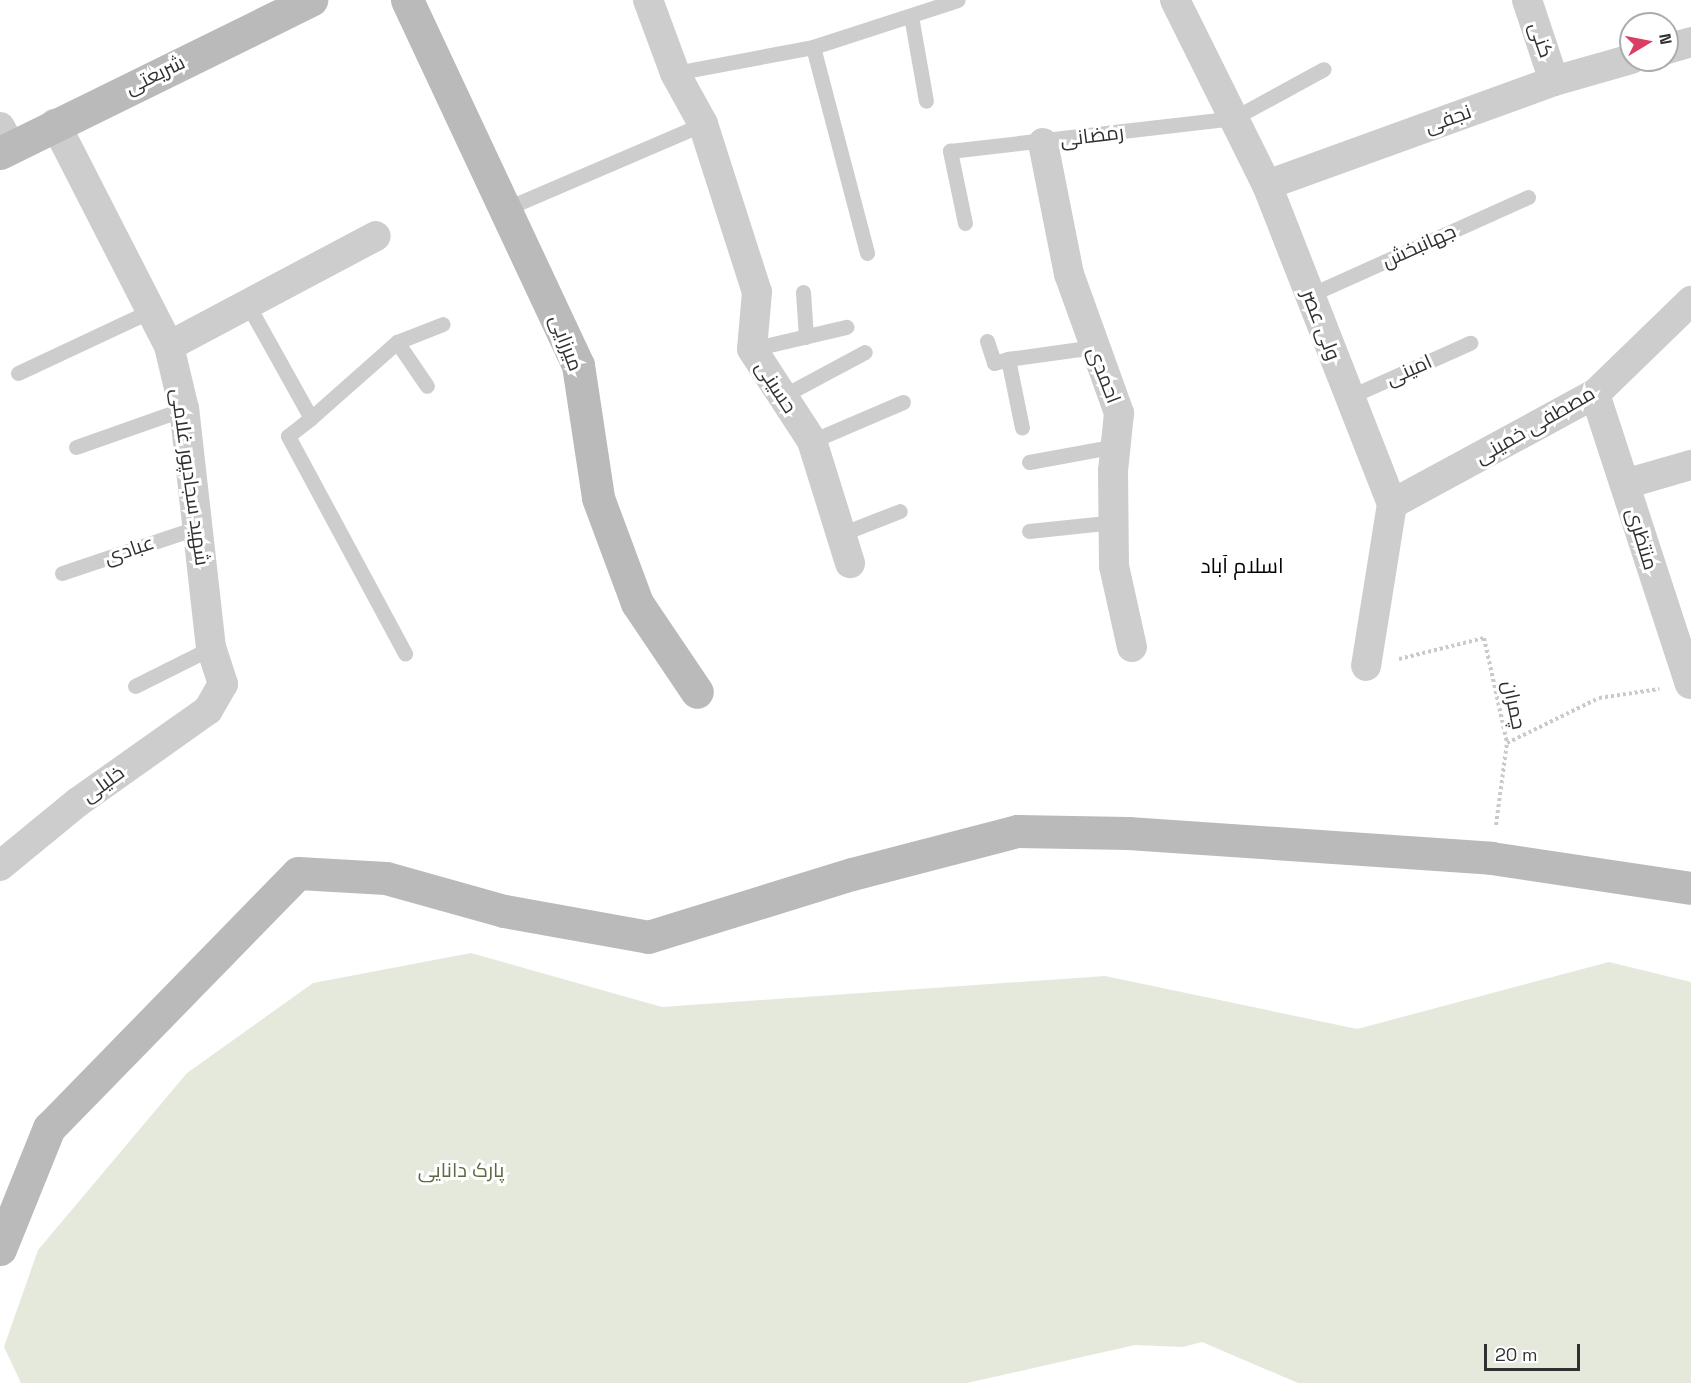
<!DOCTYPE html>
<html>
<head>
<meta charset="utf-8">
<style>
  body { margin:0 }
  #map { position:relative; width:1691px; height:1383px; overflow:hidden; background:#fff; font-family:"Space Grotesk",Cairo,sans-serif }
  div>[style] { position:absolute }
  .green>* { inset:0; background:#e5e9dc }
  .path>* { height:4px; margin-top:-2px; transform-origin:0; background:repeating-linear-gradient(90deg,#cacaca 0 3px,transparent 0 6px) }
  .lane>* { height:15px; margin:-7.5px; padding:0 7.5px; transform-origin:7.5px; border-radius:7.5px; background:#cdcdcd }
  .street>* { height:30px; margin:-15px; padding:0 15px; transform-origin:15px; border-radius:15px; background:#cdcdcd }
  .secondary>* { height:33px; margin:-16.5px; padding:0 16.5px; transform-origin:16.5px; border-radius:16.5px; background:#bababa }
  span { translate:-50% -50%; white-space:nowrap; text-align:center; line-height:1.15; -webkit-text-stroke:6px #fff; paint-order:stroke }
  .street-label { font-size:20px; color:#303030 }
  .park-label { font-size:20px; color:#5a6940 }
  .neighbourhood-label { font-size:21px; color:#000 }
  .north { position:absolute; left:1619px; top:12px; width:60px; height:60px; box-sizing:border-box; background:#fff; border:2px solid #acacac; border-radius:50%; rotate:80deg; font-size:16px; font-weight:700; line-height:24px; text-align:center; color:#303030 }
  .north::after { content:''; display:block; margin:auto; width:21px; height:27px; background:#db3e64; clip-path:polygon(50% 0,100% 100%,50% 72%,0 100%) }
  .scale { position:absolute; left:1484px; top:1344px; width:96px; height:27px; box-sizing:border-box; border:3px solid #303030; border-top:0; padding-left:8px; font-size:18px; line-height:21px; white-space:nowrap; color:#303030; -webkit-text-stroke:4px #fff; paint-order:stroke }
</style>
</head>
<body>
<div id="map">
  <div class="green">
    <i style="clip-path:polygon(471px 953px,662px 1007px,1105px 976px,1357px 1029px,1609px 962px,1691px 982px,1691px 1383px,1298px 1383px,1202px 1342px,1183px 1347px,1135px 1345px,967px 1383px,21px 1383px,4px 1347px,38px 1250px,187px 1073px,313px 983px)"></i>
  </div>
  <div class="path">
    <i style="left:1399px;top:659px;width:88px;rotate:-13.9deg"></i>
    <i style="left:1484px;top:638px;width:107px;rotate:77.6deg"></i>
    <i style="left:1507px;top:743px;width:102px;rotate:-26.1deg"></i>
    <i style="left:1599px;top:698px;width:61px;rotate:-8.5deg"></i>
    <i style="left:1496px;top:825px;width:83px;rotate:-82.4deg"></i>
  </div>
  <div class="lane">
    <i style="left:911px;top:16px;width:86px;rotate:80deg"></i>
    <i style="left:813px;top:47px;width:213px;rotate:75.3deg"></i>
    <i style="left:675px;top:73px;width:140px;rotate:-10.7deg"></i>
    <i style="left:813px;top:47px;width:152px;rotate:-18deg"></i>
    <i style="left:507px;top:208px;width:213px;rotate:-23.2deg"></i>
    <i style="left:965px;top:223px;width:74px;rotate:-101.8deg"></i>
    <i style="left:950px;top:151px;width:286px;rotate:-6.6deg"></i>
    <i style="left:1234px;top:118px;width:102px;rotate:-28.6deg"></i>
    <i style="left:803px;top:292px;width:45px;rotate:86.2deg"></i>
    <i style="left:1310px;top:295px;width:239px;rotate:-24.2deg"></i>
    <i style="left:248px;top:305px;width:129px;rotate:60.9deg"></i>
    <i style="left:311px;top:418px;width:29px;rotate:142deg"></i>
    <i style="left:288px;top:436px;width:247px;rotate:61.7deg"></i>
    <i style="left:987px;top:341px;width:23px;rotate:72deg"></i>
    <i style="left:994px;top:363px;width:15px;rotate:-16deg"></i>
    <i style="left:1008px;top:359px;width:70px;rotate:78.5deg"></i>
    <i style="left:397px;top:342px;width:53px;rotate:55.7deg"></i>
    <i style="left:752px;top:349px;width:97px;rotate:-13.2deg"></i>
    <i style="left:1008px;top:359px;width:87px;rotate:-7.9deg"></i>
    <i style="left:18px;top:373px;width:144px;rotate:-25.1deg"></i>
    <i style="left:781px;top:397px;width:95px;rotate:-28.2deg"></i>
    <i style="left:1349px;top:397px;width:133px;rotate:-24.1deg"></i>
    <i style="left:311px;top:418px;width:115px;rotate:-41.5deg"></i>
    <i style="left:397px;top:342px;width:49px;rotate:-21.4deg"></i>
    <i style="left:812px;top:441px;width:99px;rotate:-23.2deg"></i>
    <i style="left:76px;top:447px;width:114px;rotate:-19.4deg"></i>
    <i style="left:1029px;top:462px;width:88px;rotate:-10.4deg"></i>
    <i style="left:1029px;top:531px;width:85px;rotate:-6deg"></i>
    <i style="left:841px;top:534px;width:63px;rotate:-21.3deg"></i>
    <i style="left:62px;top:573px;width:141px;rotate:-18.6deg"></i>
    <i style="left:135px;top:686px;width:85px;rotate:-26.6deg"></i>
  </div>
  <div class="street">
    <i style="left:648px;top:0;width:78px;rotate:69.7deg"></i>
    <i style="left:675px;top:73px;width:58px;rotate:61.2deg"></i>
    <i style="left:703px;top:124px;width:176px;rotate:72.2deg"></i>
    <i style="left:757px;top:292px;width:57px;rotate:95deg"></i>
    <i style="left:752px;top:349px;width:110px;rotate:56.9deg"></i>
    <i style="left:812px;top:441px;width:128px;rotate:72.7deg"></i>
    <i style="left:1175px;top:0;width:207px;rotate:63.6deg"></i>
    <i style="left:1267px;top:185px;width:343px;rotate:68.6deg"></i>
    <i style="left:1392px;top:504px;width:164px;rotate:99.1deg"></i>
    <i style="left:1527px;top:0;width:85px;rotate:71.6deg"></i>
    <i style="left:1667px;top:49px;width:25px;rotate:-16deg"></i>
    <i style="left:0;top:127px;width:23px;rotate:61deg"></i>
    <i style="left:1043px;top:143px;width:134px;rotate:78.8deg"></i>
    <i style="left:1069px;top:274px;width:148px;rotate:70.2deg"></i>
    <i style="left:1119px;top:413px;width:58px;rotate:95.9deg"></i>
    <i style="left:1113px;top:471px;width:95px;rotate:89.4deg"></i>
    <i style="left:1114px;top:566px;width:83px;rotate:77.5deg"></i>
    <i style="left:1267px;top:185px;width:305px;rotate:-19.9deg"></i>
    <i style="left:1554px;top:81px;width:80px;rotate:-15.9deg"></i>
    <i style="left:169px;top:346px;width:234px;rotate:-28deg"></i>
    <i style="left:1595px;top:394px;width:305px;rotate:71.9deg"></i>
    <i style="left:1625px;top:484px;width:69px;rotate:-16.1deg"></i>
    <i style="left:1392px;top:504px;width:231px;rotate:-28.5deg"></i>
    <i style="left:1595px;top:394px;width:134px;rotate:-44.1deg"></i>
    <i style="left:0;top:866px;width:101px;rotate:-39.4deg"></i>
    <i style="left:78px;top:802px;width:159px;rotate:-35.3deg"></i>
    <i style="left:208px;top:710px;width:30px;rotate:-60deg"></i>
    <i style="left:223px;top:684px;width:38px;rotate:-108deg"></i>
    <i style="left:211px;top:648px;width:241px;rotate:-96.4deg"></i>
    <i style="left:184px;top:409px;width:65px;rotate:-103.4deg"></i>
    <i style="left:169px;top:346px;width:250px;rotate:-117.1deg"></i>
  </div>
  <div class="secondary">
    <i style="left:407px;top:0;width:403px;rotate:64.9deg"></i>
    <i style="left:578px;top:365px;width:134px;rotate:81.4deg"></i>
    <i style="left:598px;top:498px;width:112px;rotate:69.6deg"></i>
    <i style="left:637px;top:603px;width:107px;rotate:56deg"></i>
    <i style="left:0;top:153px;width:347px;rotate:-26.2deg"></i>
    <i style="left:0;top:1249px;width:131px;rotate:-68deg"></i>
    <i style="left:49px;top:1128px;width:356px;rotate:-45.7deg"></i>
    <i style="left:298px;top:873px;width:88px;rotate:3.3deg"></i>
    <i style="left:386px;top:878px;width:123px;rotate:15.6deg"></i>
    <i style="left:504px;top:911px;width:146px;rotate:10.2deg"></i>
    <i style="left:648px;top:937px;width:214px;rotate:-17.2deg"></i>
    <i style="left:852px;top:874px;width:171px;rotate:-14.6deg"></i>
    <i style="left:1017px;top:831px;width:111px;rotate:1deg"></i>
    <i style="left:1128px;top:833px;width:364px;rotate:3.9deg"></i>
    <i style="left:1491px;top:858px;width:202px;rotate:8.5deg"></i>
  </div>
  <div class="street-label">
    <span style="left:1541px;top:40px;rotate:71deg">کنی</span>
    <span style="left:155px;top:75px;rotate:-26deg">شریعتی</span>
    <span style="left:1448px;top:119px;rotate:-20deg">نجفی</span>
    <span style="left:1092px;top:136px;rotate:-7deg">رمضانی</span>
    <span style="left:1419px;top:246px;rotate:-24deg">جهانبخش</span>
    <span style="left:1321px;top:325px;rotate:69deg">ولی عصر</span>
    <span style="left:566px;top:343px;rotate:69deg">میرزایی</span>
    <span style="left:1409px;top:370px;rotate:-24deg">امینی</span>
    <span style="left:1104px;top:375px;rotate:69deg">احمدی</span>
    <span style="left:776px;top:387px;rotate:57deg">حسینی</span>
    <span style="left:1535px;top:425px;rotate:-30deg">مصطفی خمینی</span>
    <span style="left:190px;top:477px;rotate:82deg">شهید سجادپور غلامی</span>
    <span style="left:1642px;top:539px;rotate:73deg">منتظری</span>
    <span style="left:129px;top:550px;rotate:-19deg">عبادی</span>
    <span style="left:1514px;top:705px;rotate:78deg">چمران</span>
    <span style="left:103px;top:784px;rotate:-36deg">خلیلی</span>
  </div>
  <div class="park-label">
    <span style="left:461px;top:1170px">پارک دانایی</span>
  </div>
  <div class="neighbourhood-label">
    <span style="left:1242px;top:566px">اسلام آباد</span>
  </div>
  <div class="north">N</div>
  <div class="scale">20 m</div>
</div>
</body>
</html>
